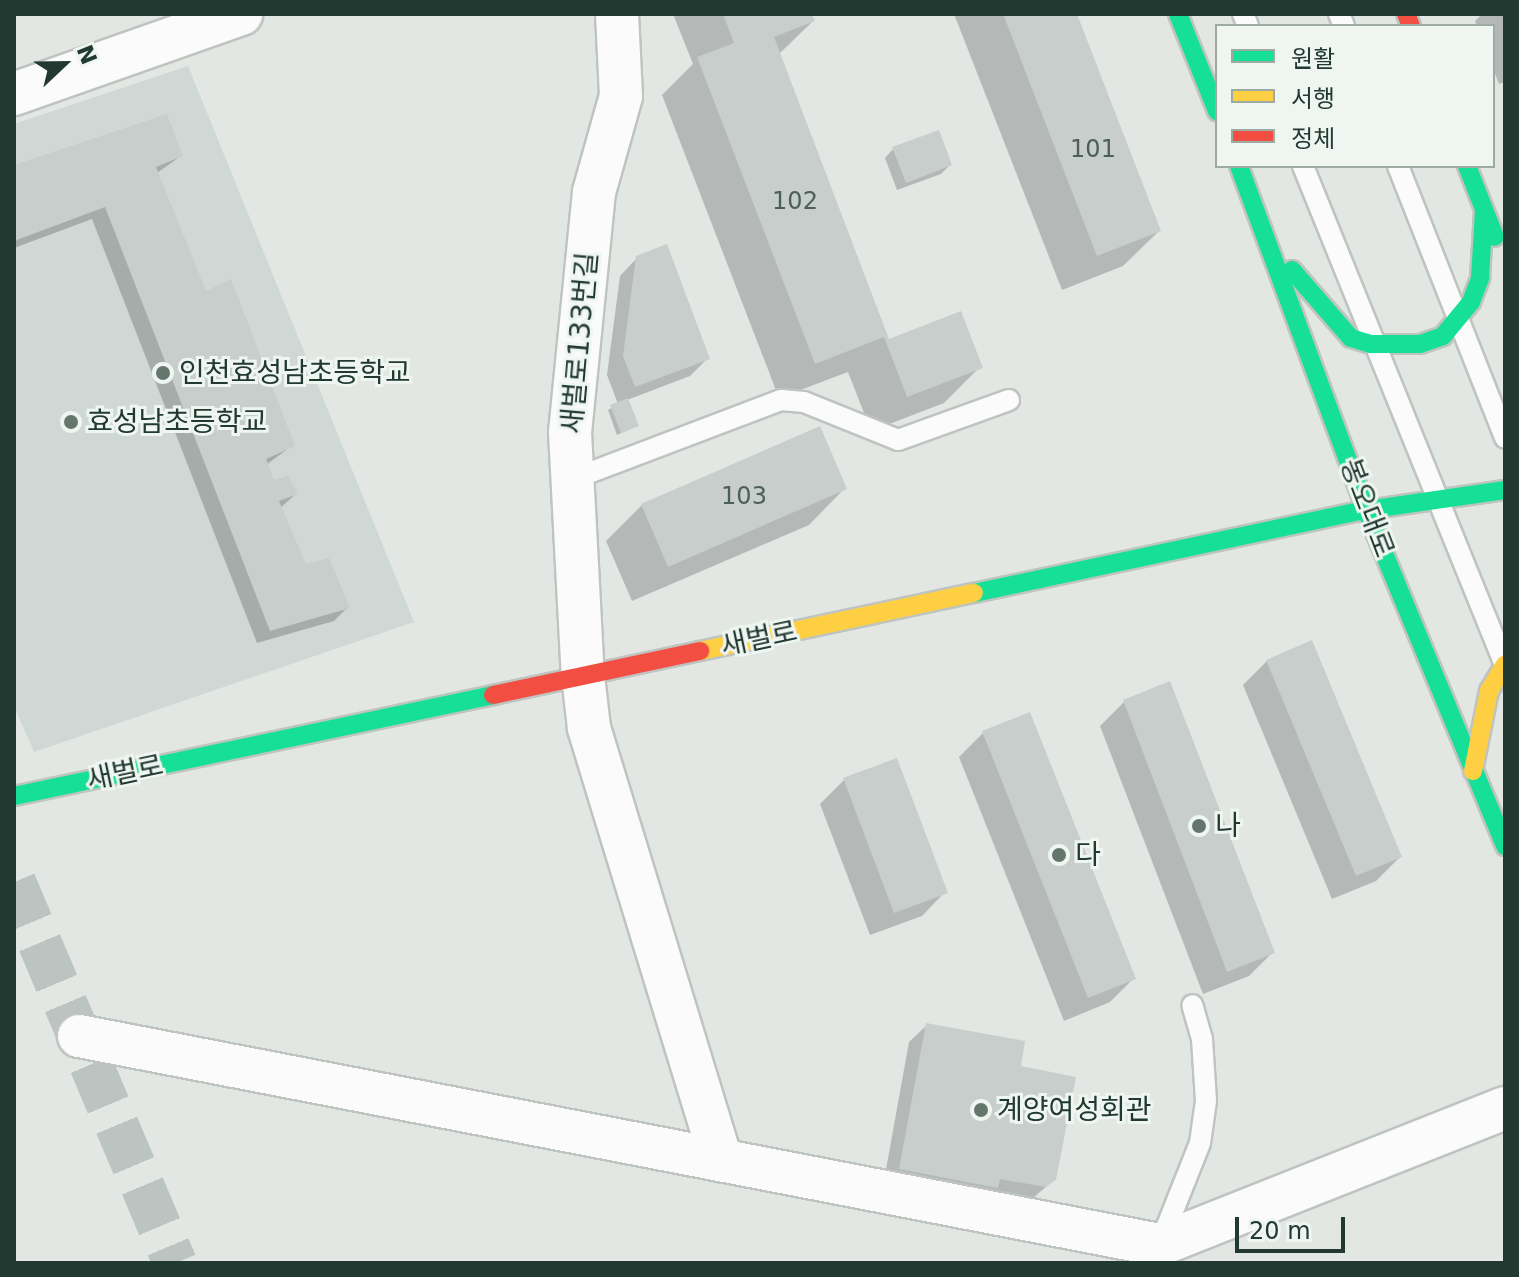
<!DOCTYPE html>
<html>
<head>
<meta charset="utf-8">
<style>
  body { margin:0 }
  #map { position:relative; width:1519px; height:1277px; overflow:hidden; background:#e2e7e4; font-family:"DejaVu Sans","Noto Sans KR",sans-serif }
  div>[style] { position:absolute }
  .built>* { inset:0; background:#cfd8d4 }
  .shadow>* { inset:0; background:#0003 }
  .building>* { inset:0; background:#c8cecb }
  .secondary-tunnel>* { height:44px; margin-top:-22px; transform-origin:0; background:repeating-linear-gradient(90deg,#bbc4c0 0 44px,transparent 0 66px) }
  .roads { filter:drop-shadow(2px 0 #bfc4c1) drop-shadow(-2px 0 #bfc4c1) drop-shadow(0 2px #bfc4c1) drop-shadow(0 -2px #bfc4c1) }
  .lane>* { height:20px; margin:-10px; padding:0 10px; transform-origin:10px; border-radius:10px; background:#fbfbfb }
  .street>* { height:42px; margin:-21px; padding:0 21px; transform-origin:21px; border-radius:21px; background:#fbfbfb }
  .fast>* { height:18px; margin:-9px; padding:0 9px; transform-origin:9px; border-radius:9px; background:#16e098 }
  .slow>* { height:18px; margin:-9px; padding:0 9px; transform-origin:9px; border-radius:9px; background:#ffcf43 }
  .jam>* { height:18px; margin:-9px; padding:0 9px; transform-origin:9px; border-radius:9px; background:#f24e42 }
  .dots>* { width:22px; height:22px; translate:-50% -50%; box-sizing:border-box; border:4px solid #eff6f2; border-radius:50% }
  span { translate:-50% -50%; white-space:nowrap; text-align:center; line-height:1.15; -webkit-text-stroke:6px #eff6f2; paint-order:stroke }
  .number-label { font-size:24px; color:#4c5f58 }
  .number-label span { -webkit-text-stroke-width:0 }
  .street-label { font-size:28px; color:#213930 }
  .poi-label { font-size:28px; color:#213930 }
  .left { translate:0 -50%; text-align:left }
  .frame { position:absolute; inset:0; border:16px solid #213930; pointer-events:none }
  .legend { position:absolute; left:1215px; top:24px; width:280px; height:144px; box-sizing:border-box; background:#eff6f2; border:2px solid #9daaa4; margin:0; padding:10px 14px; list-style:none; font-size:24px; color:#213930 }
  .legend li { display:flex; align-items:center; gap:16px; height:40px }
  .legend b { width:40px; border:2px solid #9daaa4 }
  .north { position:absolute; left:24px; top:24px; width:80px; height:80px; -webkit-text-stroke:6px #eff6f2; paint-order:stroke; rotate:68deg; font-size:22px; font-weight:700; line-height:32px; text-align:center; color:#213930 }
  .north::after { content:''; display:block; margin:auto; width:28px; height:36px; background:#213930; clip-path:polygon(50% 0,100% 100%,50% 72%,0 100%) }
  .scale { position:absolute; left:1235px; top:1217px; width:110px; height:36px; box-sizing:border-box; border:4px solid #213930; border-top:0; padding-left:10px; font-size:24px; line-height:28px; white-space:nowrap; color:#213930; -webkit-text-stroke:6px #eff6f2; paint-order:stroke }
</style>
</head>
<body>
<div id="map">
  <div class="built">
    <i style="clip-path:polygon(188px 66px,414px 622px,34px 752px,14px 706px,14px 124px)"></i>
  </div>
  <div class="shadow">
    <i style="clip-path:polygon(673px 14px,810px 14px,813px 21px,778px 55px,888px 341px,980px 367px,944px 403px,871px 431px,848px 372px,779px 398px,662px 95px,693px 64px)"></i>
    <i style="clip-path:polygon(954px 14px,1074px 14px,1159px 231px,1123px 266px,1062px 290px)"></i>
    <i style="clip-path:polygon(1482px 14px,1505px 14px,1505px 82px,1499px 84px,1493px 69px,1493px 26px,1477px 26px,1475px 21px)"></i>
    <i style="clip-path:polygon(893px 149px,950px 165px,941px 174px,897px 190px,885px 158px)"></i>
    <i style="clip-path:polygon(181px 156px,157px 173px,205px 293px,293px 445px,266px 465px,273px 482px,296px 494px,280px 508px,305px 567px,347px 608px,334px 621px,257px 643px,92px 219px,14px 248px,14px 168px)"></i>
    <i style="clip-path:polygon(637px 258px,708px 358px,690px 376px,627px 400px,637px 426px,617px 435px,608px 410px,618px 404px,607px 375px,620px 276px)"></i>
    <i style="clip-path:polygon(844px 489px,809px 525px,632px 601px,606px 541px,642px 505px)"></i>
    <i style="clip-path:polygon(1267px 661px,1400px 857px,1376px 881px,1332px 899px,1243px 685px)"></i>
    <i style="clip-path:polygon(1124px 702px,1273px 952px,1249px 976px,1203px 994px,1100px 726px)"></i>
    <i style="clip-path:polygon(983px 733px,1134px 978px,1110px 1002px,1064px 1021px,959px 757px)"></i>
    <i style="clip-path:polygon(844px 780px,945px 892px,922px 916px,870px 935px,820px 804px)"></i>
    <i style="clip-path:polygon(927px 1025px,1019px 1068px,1055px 1179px,1026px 1204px,883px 1186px,909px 1042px)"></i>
  </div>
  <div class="building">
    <i style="clip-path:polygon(723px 14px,812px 14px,815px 21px,774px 37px,889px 339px,961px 311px,983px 368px,907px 397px,884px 337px,815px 364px,697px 57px,734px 43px)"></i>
    <i style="clip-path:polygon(1003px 14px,1077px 14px,1161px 231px,1097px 256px)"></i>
    <i style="clip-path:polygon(167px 114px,183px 156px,156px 167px,206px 291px,231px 279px,295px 446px,266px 459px,274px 480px,288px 476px,298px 494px,279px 501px,306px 564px,329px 558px,350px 608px,270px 631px,105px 207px,14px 241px,14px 165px)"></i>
    <i style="clip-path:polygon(939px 130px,952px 165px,906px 183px,892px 147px)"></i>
    <i style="clip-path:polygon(667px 244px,710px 359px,635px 387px,623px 356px,636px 256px)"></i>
    <i style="clip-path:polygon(628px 398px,639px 426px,621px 433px,610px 405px)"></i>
    <i style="clip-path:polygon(820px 426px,847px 489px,668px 567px,641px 504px)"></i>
    <i style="clip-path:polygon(1312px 640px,1402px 857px,1356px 876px,1266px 660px)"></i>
    <i style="clip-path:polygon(1170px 681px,1275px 953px,1227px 972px,1123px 700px)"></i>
    <i style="clip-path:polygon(1030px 712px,1136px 979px,1088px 998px,982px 731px)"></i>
    <i style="clip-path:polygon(897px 758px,948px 893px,894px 913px,843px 778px)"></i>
    <i style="clip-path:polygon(926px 1023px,1025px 1041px,1021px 1066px,1076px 1077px,1056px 1180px,1045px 1187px,1000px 1179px,998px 1188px,899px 1169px)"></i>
  </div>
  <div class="secondary-tunnel">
    <i style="left:14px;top:882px;width:414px;rotate:67.1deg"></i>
  </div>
  <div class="roads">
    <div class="lane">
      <i style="left:1243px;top:14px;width:13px;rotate:67deg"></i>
      <i style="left:1339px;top:14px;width:13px;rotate:67deg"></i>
      <i style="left:1303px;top:166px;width:538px;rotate:67.96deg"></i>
      <i style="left:1398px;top:166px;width:292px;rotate:68.5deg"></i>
      <i style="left:573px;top:479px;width:222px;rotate:-20.8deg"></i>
      <i style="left:781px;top:400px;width:23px;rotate:5deg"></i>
      <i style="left:804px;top:402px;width:101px;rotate:22deg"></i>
      <i style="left:898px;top:440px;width:118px;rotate:-19.8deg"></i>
      <i style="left:1161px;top:1241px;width:105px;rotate:-68.3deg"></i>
      <i style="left:1200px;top:1143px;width:42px;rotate:-81.9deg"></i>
      <i style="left:1206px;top:1101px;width:62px;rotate:-93.7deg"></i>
      <i style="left:1202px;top:1039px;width:35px;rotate:-106deg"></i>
    </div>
    <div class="street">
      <i style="left:617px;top:14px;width:82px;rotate:87.2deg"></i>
      <i style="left:621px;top:96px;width:100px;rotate:105.7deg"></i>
      <i style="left:594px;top:192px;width:241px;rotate:95.7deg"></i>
      <i style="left:570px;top:432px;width:244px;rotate:87deg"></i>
      <i style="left:583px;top:676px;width:52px;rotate:83.4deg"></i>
      <i style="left:589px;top:728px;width:452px;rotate:73deg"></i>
      <i style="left:14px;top:94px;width:241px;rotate:-19.4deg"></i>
      <i style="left:79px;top:1036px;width:1100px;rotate:10.95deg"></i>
      <i style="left:1159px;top:1245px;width:372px;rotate:-21.6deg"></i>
    </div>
    <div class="fast">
      <i style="left:1178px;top:14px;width:105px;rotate:68.1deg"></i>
      <i style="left:1239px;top:166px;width:367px;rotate:69.7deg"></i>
      <i style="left:1366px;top:510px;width:364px;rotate:67.5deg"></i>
      <i style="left:1467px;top:166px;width:76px;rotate:68.5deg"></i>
      <i style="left:1292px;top:270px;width:90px;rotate:49.1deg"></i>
      <i style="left:1351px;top:338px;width:21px;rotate:17deg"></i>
      <i style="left:1371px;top:344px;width:49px"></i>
      <i style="left:1420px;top:344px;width:24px;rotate:-19deg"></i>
      <i style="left:1443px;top:336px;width:44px;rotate:-50.5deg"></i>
      <i style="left:1471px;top:302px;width:26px;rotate:-69deg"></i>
      <i style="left:1480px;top:278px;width:68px;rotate:-86.6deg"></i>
      <i style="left:974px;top:593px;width:401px;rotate:-12deg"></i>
      <i style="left:1366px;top:510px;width:140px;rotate:-8.2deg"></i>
      <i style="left:14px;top:796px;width:490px;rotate:-11.9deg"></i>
    </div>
    <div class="slow">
      <i style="left:700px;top:651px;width:280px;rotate:-12deg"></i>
      <i style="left:1473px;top:771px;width:82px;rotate:-78.7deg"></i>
      <i style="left:1489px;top:691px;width:31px;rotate:-59deg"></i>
    </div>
    <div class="jam">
      <i style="left:1406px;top:14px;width:13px;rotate:67deg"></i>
      <i style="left:493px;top:695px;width:212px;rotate:-12deg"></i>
    </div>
  </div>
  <div class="dots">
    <i style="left:163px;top:373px;background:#65766f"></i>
    <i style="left:71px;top:422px;background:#65766f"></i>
    <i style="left:1199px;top:826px;background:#65766f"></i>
    <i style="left:1059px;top:855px;background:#65766f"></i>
    <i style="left:981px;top:1110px;background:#65766f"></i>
  </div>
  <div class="number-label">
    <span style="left:1093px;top:150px">101</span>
    <span style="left:795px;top:202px">102</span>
    <span style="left:744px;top:497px">103</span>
  </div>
  <div class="street-label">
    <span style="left:580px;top:343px;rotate:-85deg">새벌로133번길</span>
    <span style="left:1367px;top:508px;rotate:69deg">봉오대로</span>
    <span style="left:759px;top:639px;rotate:-12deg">새벌로</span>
    <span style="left:125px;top:773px;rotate:-12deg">새벌로</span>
  </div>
  <div class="poi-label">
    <span class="left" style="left:179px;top:373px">인천효성남초등학교</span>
    <span class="left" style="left:87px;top:422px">효성남초등학교</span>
    <span class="left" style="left:1215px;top:826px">나</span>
    <span class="left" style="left:1075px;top:855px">다</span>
    <span class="left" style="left:997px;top:1110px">계양여성회관</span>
  </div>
  <div class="frame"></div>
  <ul class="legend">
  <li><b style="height:10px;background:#16e098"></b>원활</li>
  <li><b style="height:10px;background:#ffcf43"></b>서행</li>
  <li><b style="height:10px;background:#f24e42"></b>정체</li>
  </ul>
  <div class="north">N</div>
  <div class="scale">20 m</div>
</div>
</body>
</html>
